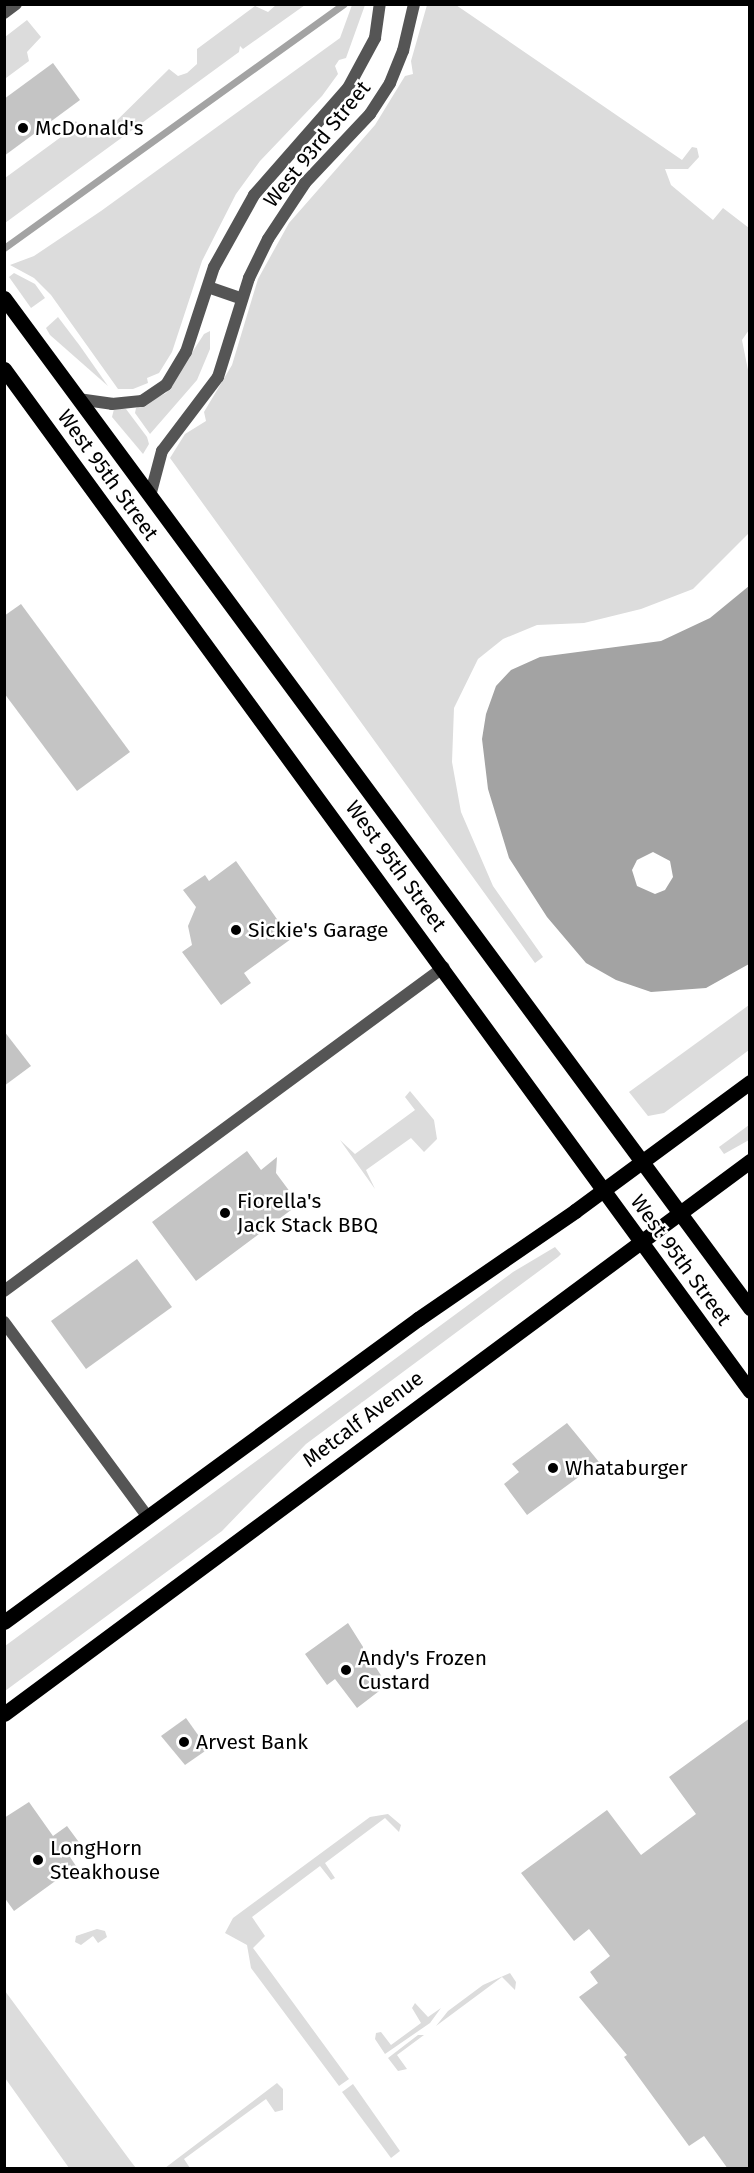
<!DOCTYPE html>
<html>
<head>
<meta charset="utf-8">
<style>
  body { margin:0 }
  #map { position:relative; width:754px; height:2173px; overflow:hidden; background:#fff; font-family:"Fira Sans",sans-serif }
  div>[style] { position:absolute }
  .green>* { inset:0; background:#dcdcdc }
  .water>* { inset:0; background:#a3a3a3 }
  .stream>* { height:7px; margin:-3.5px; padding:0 3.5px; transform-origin:3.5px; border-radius:3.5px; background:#a3a3a3 }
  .building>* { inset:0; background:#c4c4c4 }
  .minor>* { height:12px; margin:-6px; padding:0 6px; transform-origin:6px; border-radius:6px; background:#555 }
  .tertiary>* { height:12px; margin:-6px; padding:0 6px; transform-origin:6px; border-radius:6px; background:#555 }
  .primary>* { height:15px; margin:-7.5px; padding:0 7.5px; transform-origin:7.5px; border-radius:7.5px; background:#000 }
  .dots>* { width:16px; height:16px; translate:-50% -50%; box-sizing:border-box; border:3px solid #fff; border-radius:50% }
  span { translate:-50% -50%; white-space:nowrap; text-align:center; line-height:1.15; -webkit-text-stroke:5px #fff; paint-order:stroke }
  .poi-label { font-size:21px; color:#000 }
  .left { translate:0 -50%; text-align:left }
  .street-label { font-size:21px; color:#000 }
  .frame { position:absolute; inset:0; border:6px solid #000; pointer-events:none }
</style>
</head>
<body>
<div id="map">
  <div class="green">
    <i style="clip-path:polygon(276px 5px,305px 5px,243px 49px,240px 46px,239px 52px,5px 223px,5px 178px,61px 137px,76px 121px,84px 134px,100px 137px,169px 69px,178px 76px,187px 73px,197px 64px,197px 49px,255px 6px,268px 12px)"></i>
    <i style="clip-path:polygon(352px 5px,365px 5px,346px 58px,339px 60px,335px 66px,338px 74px,322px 96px,260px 161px,236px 194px,202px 261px,172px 352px,159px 373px,147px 378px,148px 383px,133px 389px,118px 389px,51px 295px,34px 278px,10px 265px,34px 256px,101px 211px,340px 38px)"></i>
    <i style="clip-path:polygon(427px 5px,456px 5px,682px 160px,692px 147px,697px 148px,699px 157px,688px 169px,665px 169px,671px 185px,713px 220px,723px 208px,749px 228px,749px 330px,742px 340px,750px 380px,749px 533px,693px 589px,641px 609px,584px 623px,537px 625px,503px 639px,478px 659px,454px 708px,452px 762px,461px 812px,493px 886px,543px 957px,535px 963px,170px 458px,185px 434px,206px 421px,204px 412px,232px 365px,258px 279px,289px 223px,375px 125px,405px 76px,413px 74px,411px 61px)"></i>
    <i style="clip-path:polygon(27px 20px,41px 37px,27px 52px,29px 61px,6px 78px,5px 37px)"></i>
    <i style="clip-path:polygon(14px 273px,35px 284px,45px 298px,31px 308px,9px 277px)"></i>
    <i style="clip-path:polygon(58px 317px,80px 346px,108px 386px,50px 335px,46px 328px)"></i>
    <i style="clip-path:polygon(210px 331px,210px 349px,197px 380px,150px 434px,135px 413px,136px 408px,166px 393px,204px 334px)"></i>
    <i style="clip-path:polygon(114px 409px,126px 409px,147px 437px,149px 444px,143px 454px,112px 417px)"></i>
    <i style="clip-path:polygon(749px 1005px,749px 1050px,664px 1113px,648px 1116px,629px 1092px)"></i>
    <i style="clip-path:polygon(410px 1091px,434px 1120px,437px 1139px,424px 1152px,411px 1138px,366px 1170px,375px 1189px,340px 1140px,355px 1154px,415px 1110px,405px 1097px)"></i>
    <i style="clip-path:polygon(749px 1125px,749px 1140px,724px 1154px,719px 1147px)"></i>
    <i style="clip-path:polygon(555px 1247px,561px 1254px,558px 1257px,306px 1444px,222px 1531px,5px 1691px,5px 1646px,513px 1272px)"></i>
    <i style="clip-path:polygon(388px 1814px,401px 1825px,399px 1832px,385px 1818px,325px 1863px,335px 1878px,331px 1880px,320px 1866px,252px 1917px,265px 1936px,253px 1948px,349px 2079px,339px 2086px,251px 1968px,247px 1945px,225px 1933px,233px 1918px,370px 1817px)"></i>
    <i style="clip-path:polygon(97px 1929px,105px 1931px,107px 1937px,98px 1943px,93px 1936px,81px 1945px,75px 1942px,76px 1936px)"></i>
    <i style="clip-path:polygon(510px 1973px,516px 1982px,515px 1990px,502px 1977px,436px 2026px,448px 2011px,483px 1985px)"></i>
    <i style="clip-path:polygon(5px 1991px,132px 2163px,136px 2168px,69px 2168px,5px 2078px)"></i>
    <i style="clip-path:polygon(415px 2003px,428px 2017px,441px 2008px,430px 2023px,385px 2054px,375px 2039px,376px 2033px,381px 2032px,391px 2045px,421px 2023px,412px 2008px)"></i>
    <i style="clip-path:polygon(418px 2035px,424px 2035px,397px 2055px,407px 2069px,398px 2071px,388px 2058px)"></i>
    <i style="clip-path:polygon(277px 2083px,283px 2089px,283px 2110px,275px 2112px,266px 2099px,184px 2159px,190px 2168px,165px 2168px)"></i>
    <i style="clip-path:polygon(353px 2084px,400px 2151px,391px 2158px,342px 2092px)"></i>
  </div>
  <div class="water">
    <i style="clip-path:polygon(evenodd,749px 586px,749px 964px,706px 988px,651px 992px,616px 980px,586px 963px,547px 917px,509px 858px,488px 789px,482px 739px,486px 714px,496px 686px,511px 670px,540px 657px,661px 641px,710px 618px,749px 586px,653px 852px,670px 861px,673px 877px,665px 890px,655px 894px,637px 886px,632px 870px,637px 860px,653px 852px)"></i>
  </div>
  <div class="stream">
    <i style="left:4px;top:248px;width:418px;rotate:-35.7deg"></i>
  </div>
  <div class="building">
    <i style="clip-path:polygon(53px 63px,80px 100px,4px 156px,4px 99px)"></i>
    <i style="clip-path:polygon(21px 604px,130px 752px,77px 791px,4px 693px,4px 616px)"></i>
    <i style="clip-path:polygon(236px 861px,291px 939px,244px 973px,251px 983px,221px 1005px,182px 952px,192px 945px,188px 926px,196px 907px,183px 890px,205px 875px,209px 881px)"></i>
    <i style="clip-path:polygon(4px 1031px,31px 1066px,4px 1086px)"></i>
    <i style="clip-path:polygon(247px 1151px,261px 1170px,277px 1157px,276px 1173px,299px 1204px,196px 1281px,152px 1222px)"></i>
    <i style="clip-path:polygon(137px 1259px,172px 1307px,86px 1369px,51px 1321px)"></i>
    <i style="clip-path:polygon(567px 1423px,599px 1462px,527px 1515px,504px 1484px,519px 1472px,512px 1464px)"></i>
    <i style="clip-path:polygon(348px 1623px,387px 1685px,357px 1708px,335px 1679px,327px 1685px,305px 1654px)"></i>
    <i style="clip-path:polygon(186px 1718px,208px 1749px,185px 1765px,161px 1736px)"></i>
    <i style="clip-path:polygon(750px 1718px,750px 2169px,728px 2169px,704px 2136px,689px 2146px,624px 2057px,627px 2055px,579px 1997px,598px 1983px,590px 1972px,610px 1956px,589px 1929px,574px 1941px,521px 1873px,607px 1810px,641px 1855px,696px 1814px,669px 1777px)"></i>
    <i style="clip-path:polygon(29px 1802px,53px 1836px,67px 1826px,81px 1845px,68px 1854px,76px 1866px,14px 1911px,4px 1897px,4px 1818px)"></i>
  </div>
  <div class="minor">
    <i style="left:208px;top:287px;width:36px;rotate:19deg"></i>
    <i style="left:78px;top:399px;width:34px;rotate:8deg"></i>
    <i style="left:112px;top:404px;width:30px;rotate:-6deg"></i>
    <i style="left:142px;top:401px;width:29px;rotate:-34deg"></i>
    <i style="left:166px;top:385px;width:39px;rotate:-59deg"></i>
    <i style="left:186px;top:352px;width:89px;rotate:-71.8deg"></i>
    <i style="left:214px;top:267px;width:82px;rotate:-60.9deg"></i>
    <i style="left:254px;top:195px;width:142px;rotate:-48.7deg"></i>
    <i style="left:348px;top:88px;width:57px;rotate:-61.6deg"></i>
    <i style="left:375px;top:38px;width:34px;rotate:-82deg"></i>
    <i style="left:150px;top:496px;width:47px;rotate:-75.1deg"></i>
    <i style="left:162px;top:451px;width:93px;rotate:-52.9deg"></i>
    <i style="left:218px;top:377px;width:104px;rotate:-72.6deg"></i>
    <i style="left:249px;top:278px;width:43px;rotate:-64deg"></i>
    <i style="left:268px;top:239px;width:67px;rotate:-56.5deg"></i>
    <i style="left:305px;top:183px;width:95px;rotate:-46.7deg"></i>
    <i style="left:370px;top:114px;width:37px;rotate:-57deg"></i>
    <i style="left:390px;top:83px;width:35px;rotate:-68deg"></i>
    <i style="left:403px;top:51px;width:48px;rotate:-76.8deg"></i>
    <i style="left:4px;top:1291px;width:546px;rotate:-36.37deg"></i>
    <i style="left:4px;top:1322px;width:242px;rotate:53.6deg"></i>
  </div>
  <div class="tertiary">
    <i style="left:4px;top:13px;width:15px;rotate:-37deg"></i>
  </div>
  <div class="primary">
    <i style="left:4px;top:298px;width:1256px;rotate:53.55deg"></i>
    <i style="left:4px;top:369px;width:1265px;rotate:53.87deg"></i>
    <i style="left:4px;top:1622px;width:513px;rotate:-36.2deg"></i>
    <i style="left:418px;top:1319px;width:191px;rotate:-34.5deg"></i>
    <i style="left:575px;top:1211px;width:217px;rotate:-36.4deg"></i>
    <i style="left:4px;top:1714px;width:929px;rotate:-36.55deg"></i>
  </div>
  <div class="dots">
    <i style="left:23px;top:128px;background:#000"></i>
    <i style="left:236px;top:930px;background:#000"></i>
    <i style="left:225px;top:1213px;background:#000"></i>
    <i style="left:553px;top:1468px;background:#000"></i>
    <i style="left:346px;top:1670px;background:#000"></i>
    <i style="left:184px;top:1742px;background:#000"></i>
    <i style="left:38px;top:1860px;background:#000"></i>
  </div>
  <div class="poi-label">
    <span class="left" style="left:35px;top:128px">McDonald's</span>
    <span class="left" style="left:248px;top:930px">Sickie's Garage</span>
    <span class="left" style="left:237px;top:1213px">Fiorella's<br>Jack Stack BBQ</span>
    <span class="left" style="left:565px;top:1468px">Whataburger</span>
    <span class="left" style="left:358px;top:1670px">Andy's Frozen<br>Custard</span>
    <span class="left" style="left:196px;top:1742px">Arvest Bank</span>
    <span class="left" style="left:50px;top:1860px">LongHorn<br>Steakhouse</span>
  </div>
  <div class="street-label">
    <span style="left:317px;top:144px;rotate:-51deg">West 93rd Street</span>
    <span style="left:108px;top:475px;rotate:54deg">West 95th Street</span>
    <span style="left:396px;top:866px;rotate:54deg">West 95th Street</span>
    <span style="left:681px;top:1260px;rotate:54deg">West 95th Street</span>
    <span style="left:363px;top:1419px;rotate:-37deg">Metcalf Avenue</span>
  </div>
  <div class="frame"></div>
</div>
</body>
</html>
